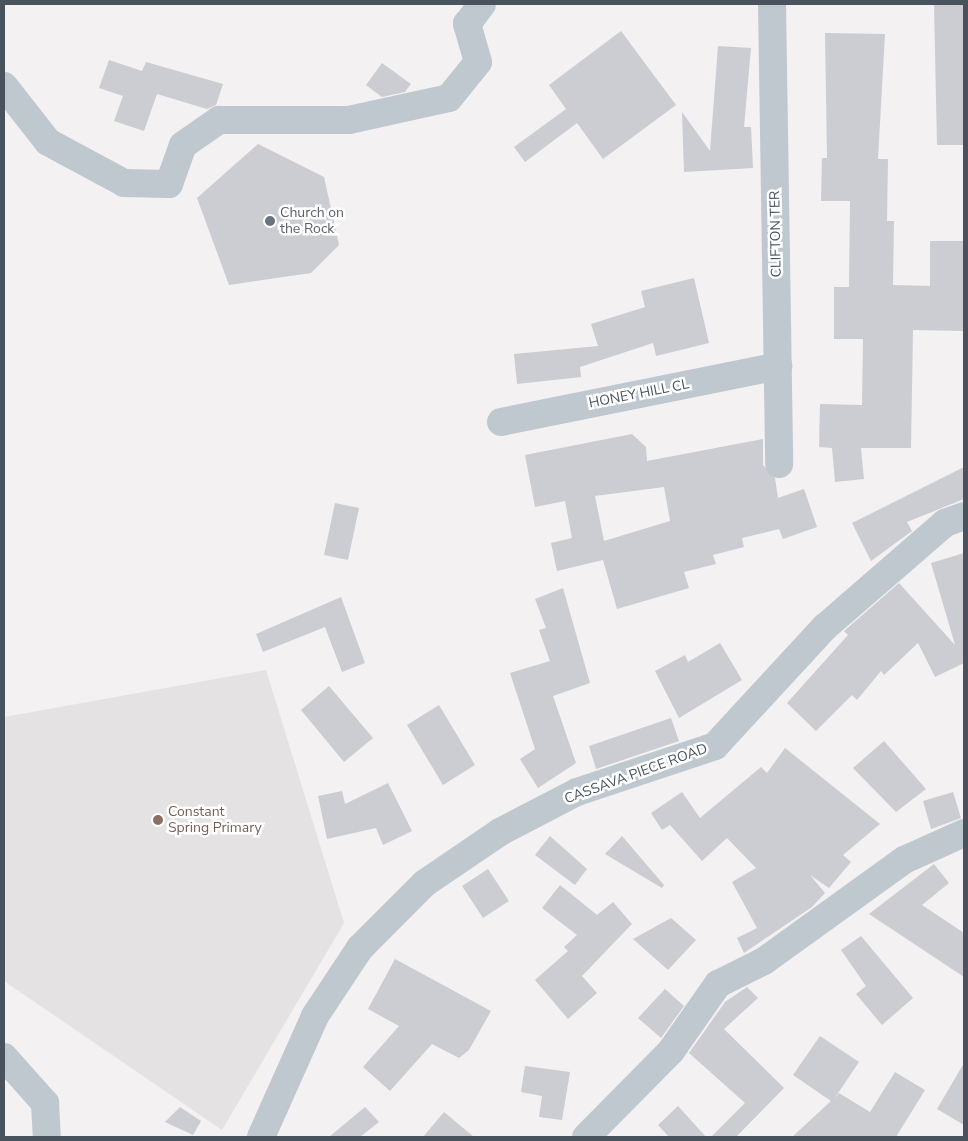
<!DOCTYPE html>
<html>
<head>
<meta charset="utf-8">
<style>
  body { margin:0 }
  #map { position:relative; width:968px; height:1141px; overflow:hidden; background:#f3f1f1; font-family:"Nunito Sans",sans-serif }
  div>[style] { position:absolute }
  .education>* { inset:0; background:#e4e2e3 }
  .building>* { inset:0; background:#cbcdd3 }
  .minor>* { height:28px; margin:-14px; padding:0 14px; transform-origin:14px; border-radius:14px; background:#bfc7cf }
  .dots>* { width:14px; height:14px; translate:-50% -50%; box-sizing:border-box; border:2px solid #fff; border-radius:50% }
  span { translate:-50% -50%; white-space:nowrap; text-align:center; line-height:1.15; -webkit-text-stroke:5px #fff; paint-order:stroke }
  .worship-label { font-size:14px; color:#5b616d }
  .left { translate:0 -50%; text-align:left }
  .street-label { font-size:14px; color:#49535e }
  .education-label { font-size:14px; color:#785e54 }
  .frame { position:absolute; inset:0; border:5px solid #49535e; pointer-events:none }
</style>
</head>
<body>
<div id="map">
  <div class="education">
    <i style="clip-path:polygon(266px 670px,344px 923px,222px 1130px,4px 981px,4px 717px)"></i>
  </div>
  <div class="building">
    <i style="clip-path:polygon(934px 4px,964px 4px,964px 145px,937px 145px)"></i>
    <i style="clip-path:polygon(621px 31px,676px 105px,603px 159px,577px 123px,525px 162px,514px 147px,566px 109px,549px 85px)"></i>
    <i style="clip-path:polygon(825px 33px,885px 34px,878px 159px,888px 159px,887px 221px,894px 221px,893px 285px,930px 286px,930px 241px,963px 241px,964px 287px,964px 331px,913px 330px,911px 448px,861px 448px,864px 479px,835px 482px,832px 448px,819px 447px,820px 404px,862px 405px,863px 339px,834px 339px,834px 287px,849px 287px,850px 201px,821px 201px,822px 158px,827px 158px)"></i>
    <i style="clip-path:polygon(718px 46px,751px 48px,744px 127px,751px 127px,753px 168px,684px 172px,682px 112px,710px 151px)"></i>
    <i style="clip-path:polygon(109px 60px,142px 71px,146px 62px,223px 84px,216px 105px,207px 109px,157px 94px,144px 131px,114px 121px,123px 96px,99px 88px)"></i>
    <i style="clip-path:polygon(382px 63px,411px 84px,405px 92px,382px 97px,366px 85px)"></i>
    <i style="clip-path:polygon(258px 144px,324px 177px,339px 245px,311px 273px,229px 285px,197px 198px)"></i>
    <i style="clip-path:polygon(694px 278px,709px 343px,656px 356px,653px 343px,580px 367px,581px 377px,517px 384px,514px 354px,598px 346px,591px 324px,645px 307px,641px 291px)"></i>
    <i style="clip-path:polygon(evenodd,632px 434px,646px 447px,647px 461px,763px 439px,763px 465px,775px 478px,778px 498px,804px 489px,817px 527px,783px 539px,779px 529px,742px 538px,744px 547px,713px 555px,716px 564px,684px 572px,689px 588px,617px 609px,603px 560px,557px 571px,551px 543px,572px 538px,565px 501px,535px 507px,525px 455px,632px 434px,664px 487px,670px 521px,604px 541px,595px 496px,664px 487px)"></i>
    <i style="clip-path:polygon(964px 467px,964px 499px,907px 522px,912px 531px,871px 561px,852px 523px)"></i>
    <i style="clip-path:polygon(335px 503px,359px 508px,348px 560px,324px 555px)"></i>
    <i style="clip-path:polygon(964px 553px,964px 663px,935px 677px,918px 643px,884px 675px,881px 671px,857px 700px,852px 695px,816px 731px,787px 703px,848px 635px,844px 631px,899px 583px,955px 645px,931px 563px)"></i>
    <i style="clip-path:polygon(563px 588px,590px 683px,553px 696px,576px 763px,538px 788px,520px 759px,535px 749px,510px 673px,550px 661px,539px 630px,546px 628px,535px 599px)"></i>
    <i style="clip-path:polygon(341px 597px,365px 663px,342px 672px,325px 627px,263px 652px,256px 634px)"></i>
    <i style="clip-path:polygon(720px 643px,742px 680px,679px 718px,655px 671px,685px 655px,688px 662px)"></i>
    <i style="clip-path:polygon(329px 686px,373px 738px,344px 762px,301px 710px)"></i>
    <i style="clip-path:polygon(439px 705px,475px 765px,443px 785px,407px 725px)"></i>
    <i style="clip-path:polygon(671px 718px,679px 741px,596px 769px,589px 746px)"></i>
    <i style="clip-path:polygon(884px 741px,926px 789px,896px 812px,853px 768px)"></i>
    <i style="clip-path:polygon(785px 748px,880px 824px,843px 855px,851px 862px,829px 888px,810px 875px,825px 893px,812px 907px,744px 953px,737px 938px,757px 928px,732px 882px,756px 868px,727px 838px,702px 861px,670px 825px,662px 830px,651px 813px,682px 792px,700px 818px,761px 767px,767px 773px)"></i>
    <i style="clip-path:polygon(388px 783px,412px 831px,383px 845px,376px 828px,327px 839px,318px 796px,342px 791px,345px 804px)"></i>
    <i style="clip-path:polygon(953px 792px,961px 818px,931px 829px,923px 801px)"></i>
    <i style="clip-path:polygon(550px 836px,587px 869px,575px 885px,535px 855px)"></i>
    <i style="clip-path:polygon(622px 836px,664px 885px,662px 888px,605px 854px)"></i>
    <i style="clip-path:polygon(934px 864px,949px 883px,922px 905px,964px 933px,964px 977px,869px 914px)"></i>
    <i style="clip-path:polygon(488px 869px,509px 901px,483px 918px,462px 886px)"></i>
    <i style="clip-path:polygon(560px 885px,597px 915px,613px 902px,632px 924px,582px 976px,597px 993px,568px 1019px,535px 980px,568px 951px,564px 947px,577px 935px,542px 908px)"></i>
    <i style="clip-path:polygon(671px 918px,696px 940px,668px 970px,633px 939px)"></i>
    <i style="clip-path:polygon(861px 936px,913px 998px,882px 1025px,856px 994px,866px 986px,841px 950px)"></i>
    <i style="clip-path:polygon(395px 959px,491px 1011px,469px 1050px,459px 1058px,432px 1044px,390px 1091px,363px 1067px,399px 1026px,368px 1009px)"></i>
    <i style="clip-path:polygon(747px 987px,758px 998px,724px 1029px,784px 1088px,736px 1137px,711px 1137px,745px 1103px,689px 1053px,725px 1002px)"></i>
    <i style="clip-path:polygon(665px 989px,684px 1006px,661px 1038px,638px 1018px)"></i>
    <i style="clip-path:polygon(820px 1036px,859px 1062px,834px 1099px,839px 1093px,870px 1112px,895px 1072px,925px 1090px,896px 1137px,792px 1137px,831px 1101px,793px 1075px)"></i>
    <i style="clip-path:polygon(964px 1063px,964px 1125px,937px 1109px)"></i>
    <i style="clip-path:polygon(525px 1066px,570px 1072px,562px 1120px,539px 1117px,542px 1096px,521px 1092px)"></i>
    <i style="clip-path:polygon(678px 1106px,706px 1137px,669px 1137px,658px 1125px)"></i>
    <i style="clip-path:polygon(180px 1107px,201px 1121px,193px 1135px,165px 1122px)"></i>
    <i style="clip-path:polygon(365px 1107px,379px 1122px,360px 1137px,329px 1137px)"></i>
    <i style="clip-path:polygon(444px 1112px,474px 1137px,423px 1137px)"></i>
  </div>
  <div class="minor">
    <i style="left:772px;top:4px;width:460px;rotate:89.1deg"></i>
    <i style="left:4px;top:86px;width:71px;rotate:51.8deg"></i>
    <i style="left:48px;top:142px;width:86px;rotate:28.3deg"></i>
    <i style="left:124px;top:183px;width:45px;rotate:1.3deg"></i>
    <i style="left:169px;top:184px;width:41px;rotate:-70.3deg"></i>
    <i style="left:183px;top:145px;width:44px;rotate:-34.8deg"></i>
    <i style="left:219px;top:120px;width:130px"></i>
    <i style="left:349px;top:120px;width:102px;rotate:-12.4deg"></i>
    <i style="left:449px;top:98px;width:46px;rotate:-51.1deg"></i>
    <i style="left:478px;top:62px;width:40px;rotate:-106deg"></i>
    <i style="left:467px;top:24px;width:25px;rotate:-53deg"></i>
    <i style="left:501px;top:422px;width:283px;rotate:-11.4deg"></i>
    <i style="left:4px;top:1057px;width:62px;rotate:48.3deg"></i>
    <i style="left:45px;top:1103px;width:34px;rotate:87deg"></i>
    <i style="left:261px;top:1137px;width:133px;rotate:-65.9deg"></i>
    <i style="left:315px;top:1016px;width:82px;rotate:-56.5deg"></i>
    <i style="left:360px;top:948px;width:92px;rotate:-45deg"></i>
    <i style="left:425px;top:883px;width:91px;rotate:-34.2deg"></i>
    <i style="left:500px;top:832px;width:87px;rotate:-27.5deg"></i>
    <i style="left:577px;top:792px;width:145px;rotate:-18.4deg"></i>
    <i style="left:715px;top:746px;width:162px;rotate:-47.3deg"></i>
    <i style="left:825px;top:627px;width:159px;rotate:-40.9deg"></i>
    <i style="left:945px;top:523px;width:20px;rotate:-20deg"></i>
    <i style="left:586px;top:1137px;width:121px;rotate:-45.3deg"></i>
    <i style="left:671px;top:1051px;width:82px;rotate:-55deg"></i>
    <i style="left:718px;top:984px;width:51px;rotate:-26.6deg"></i>
    <i style="left:764px;top:961px;width:173px;rotate:-35.8deg"></i>
    <i style="left:904px;top:860px;width:66px;rotate:-24.2deg"></i>
  </div>
  <div class="dots">
    <i style="left:270px;top:221px;background:#6b7280"></i>
    <i style="left:158px;top:820px;background:#8d6e63"></i>
  </div>
  <div class="worship-label">
    <span class="left" style="left:280px;top:221px">Church on<br>the Rock</span>
  </div>
  <div class="street-label">
    <span style="left:776px;top:234px;rotate:-91deg">CLIFTON TER</span>
    <span style="left:639px;top:394px;rotate:-11deg">HONEY HILL CL</span>
    <span style="left:636px;top:774px;rotate:-20deg">CASSAVA PIECE ROAD</span>
  </div>
  <div class="education-label">
    <span class="left" style="left:168px;top:820px">Constant<br>Spring Primary</span>
  </div>
  <div class="frame"></div>
</div>
</body>
</html>
